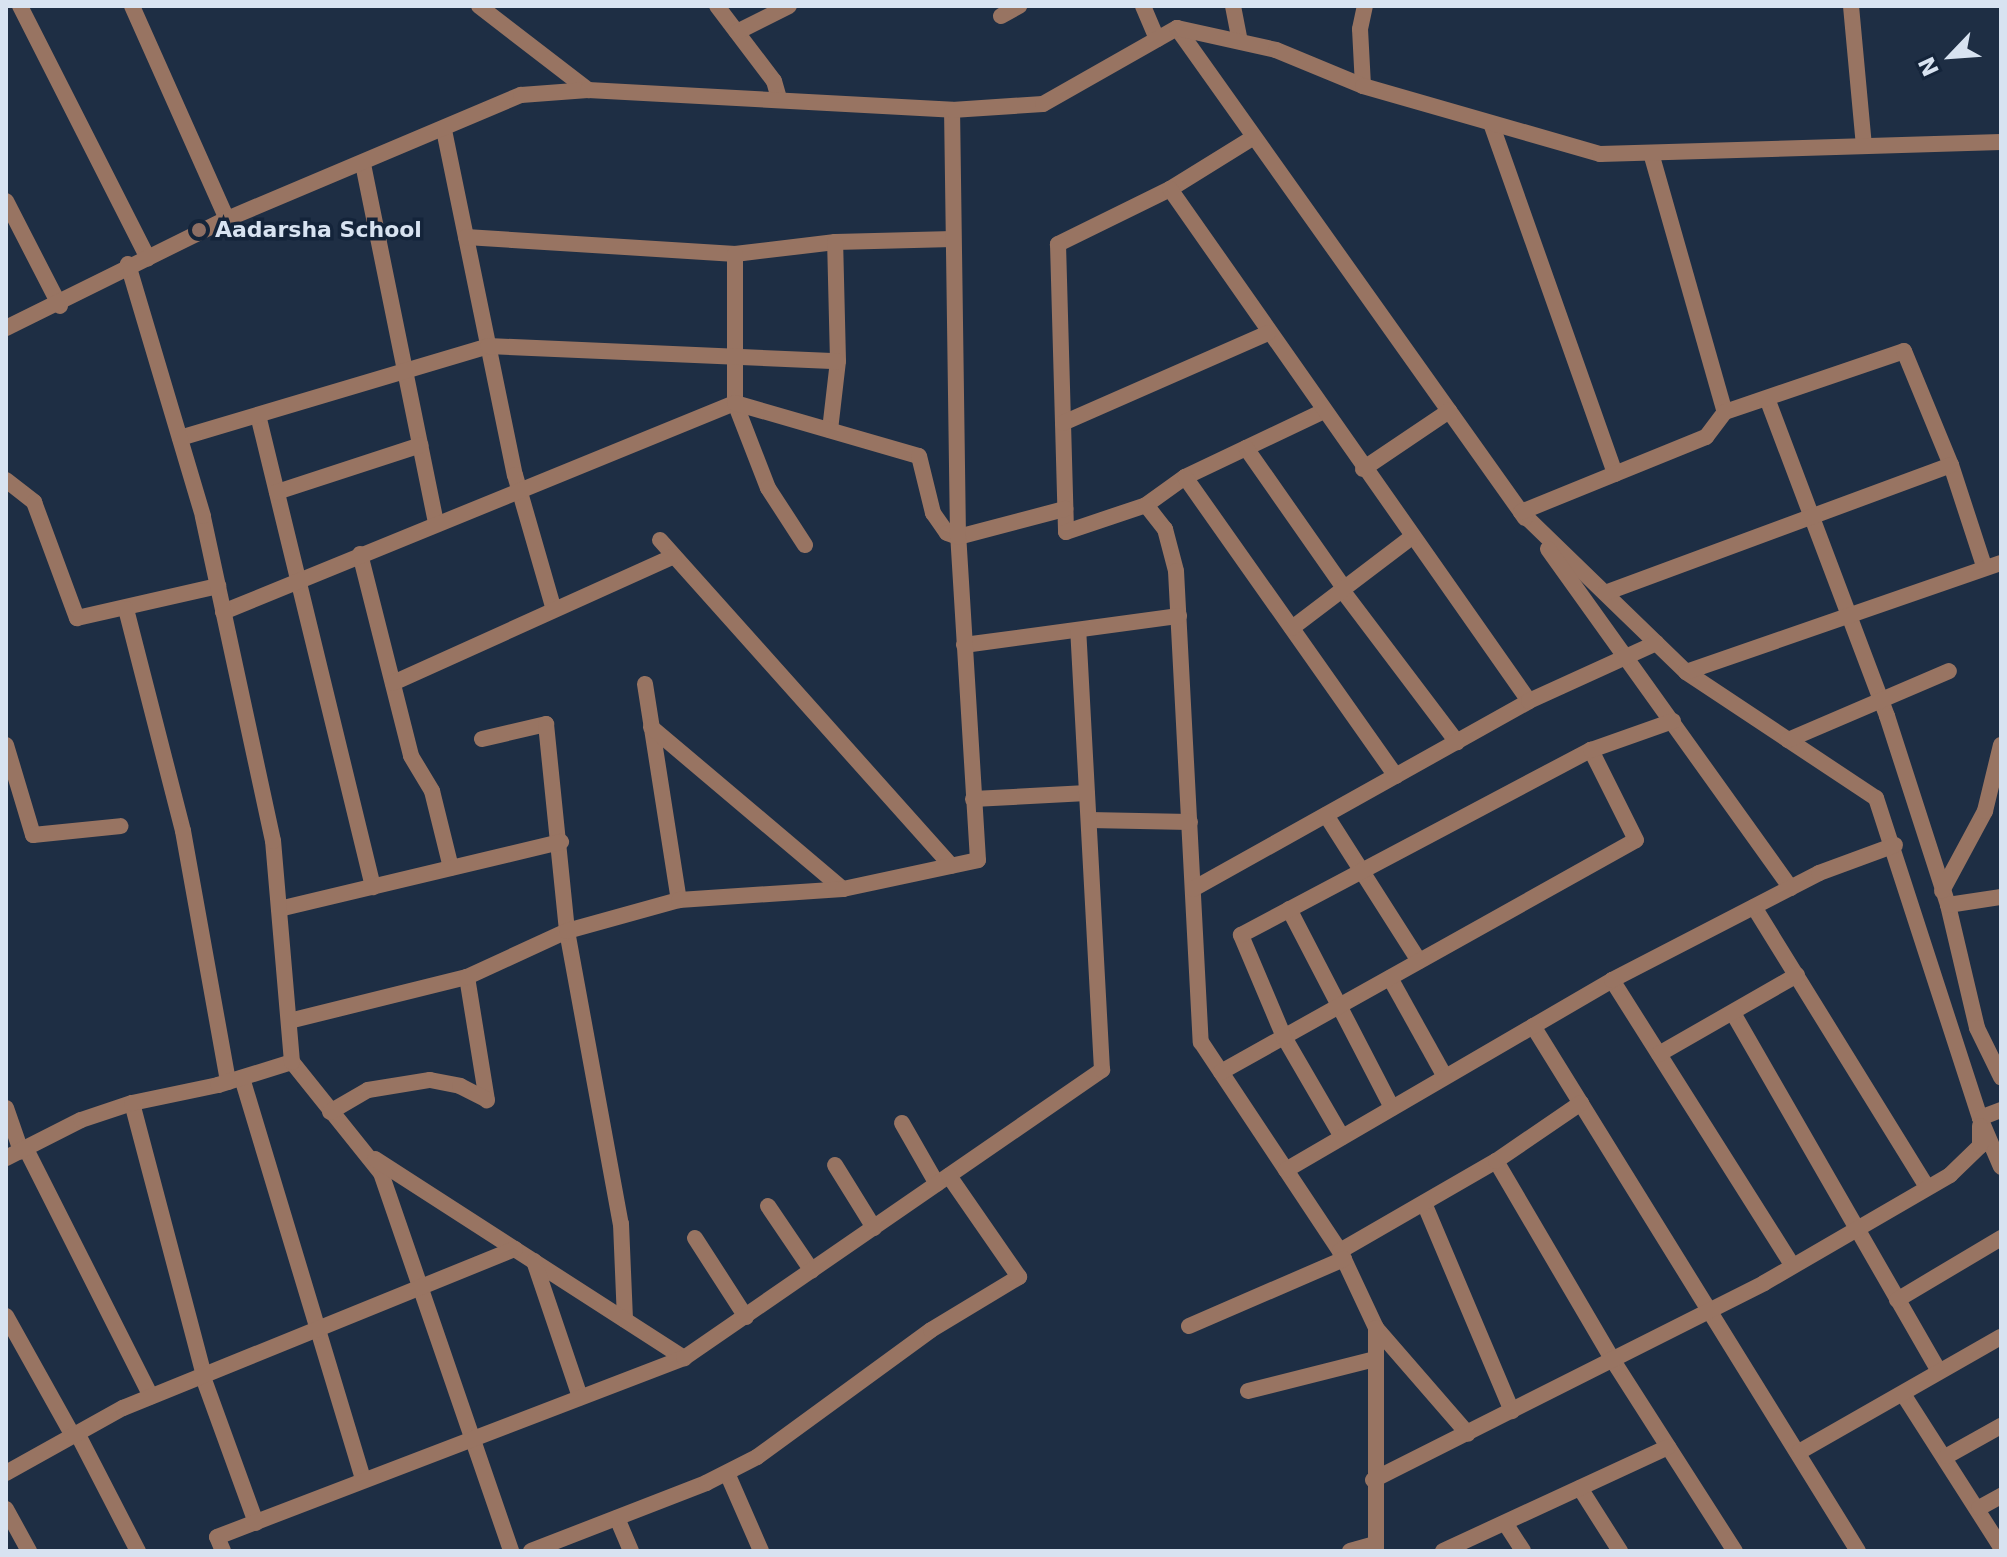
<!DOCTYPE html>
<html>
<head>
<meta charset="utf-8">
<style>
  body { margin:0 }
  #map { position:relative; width:2007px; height:1557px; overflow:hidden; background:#1e2e44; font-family:"DejaVu Sans",sans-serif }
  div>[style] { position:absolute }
  .minor>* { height:16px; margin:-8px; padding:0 8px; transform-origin:8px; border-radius:8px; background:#987462 }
  .tertiary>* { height:16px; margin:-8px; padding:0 8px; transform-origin:8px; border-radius:8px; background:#987462 }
  .dots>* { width:22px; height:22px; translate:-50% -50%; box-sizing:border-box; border:4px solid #14243a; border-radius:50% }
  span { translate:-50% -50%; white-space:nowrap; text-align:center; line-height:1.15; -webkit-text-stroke:7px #14243a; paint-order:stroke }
  .poi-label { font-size:22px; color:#d8e3f1; font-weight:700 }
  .left { translate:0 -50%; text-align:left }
  .frame { position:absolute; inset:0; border:8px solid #d8e3f1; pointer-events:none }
  .north { position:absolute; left:1911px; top:16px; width:80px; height:80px; -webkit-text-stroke:6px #14243a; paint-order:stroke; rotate:245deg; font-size:22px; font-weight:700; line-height:32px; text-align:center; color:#d8e3f1 }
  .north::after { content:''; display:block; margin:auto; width:28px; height:36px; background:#d8e3f1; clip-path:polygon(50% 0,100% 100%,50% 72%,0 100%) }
</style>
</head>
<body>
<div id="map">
  <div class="minor">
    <i style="left:20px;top:6px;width:283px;rotate:63.1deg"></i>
    <i style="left:132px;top:6px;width:233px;rotate:66deg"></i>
    <i style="left:479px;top:6px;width:138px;rotate:37.6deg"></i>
    <i style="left:717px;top:6px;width:94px;rotate:52.8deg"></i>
    <i style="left:774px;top:81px;width:18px;rotate:74deg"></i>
    <i style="left:1143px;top:6px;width:36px;rotate:67deg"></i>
    <i style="left:1233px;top:6px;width:36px;rotate:79deg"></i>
    <i style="left:1851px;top:6px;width:140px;rotate:84.7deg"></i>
    <i style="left:1001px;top:16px;width:21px;rotate:-29deg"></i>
    <i style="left:1177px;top:28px;width:594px;rotate:54.6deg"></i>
    <i style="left:1521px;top:512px;width:230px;rotate:44.1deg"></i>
    <i style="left:1686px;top:672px;width:228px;rotate:33.6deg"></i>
    <i style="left:1876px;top:798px;width:336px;rotate:72deg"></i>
    <i style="left:1980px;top:1118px;width:53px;rotate:66.8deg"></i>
    <i style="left:737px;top:32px;width:58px;rotate:-26.6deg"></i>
    <i style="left:1363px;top:86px;width:57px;rotate:-93deg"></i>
    <i style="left:1360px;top:29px;width:24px;rotate:-78deg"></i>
    <i style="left:1492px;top:126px;width:369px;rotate:70.5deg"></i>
    <i style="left:444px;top:130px;width:352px;rotate:78.4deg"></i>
    <i style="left:515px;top:475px;width:137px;rotate:73.9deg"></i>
    <i style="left:1254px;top:137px;width:99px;rotate:148.2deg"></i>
    <i style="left:1170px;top:189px;width:125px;rotate:153.8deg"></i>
    <i style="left:1058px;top:244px;width:288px;rotate:88.4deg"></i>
    <i style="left:1066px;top:532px;width:84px;rotate:-18.6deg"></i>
    <i style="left:1146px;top:505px;width:48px;rotate:-35.7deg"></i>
    <i style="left:1185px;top:477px;width:152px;rotate:-25.4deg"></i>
    <i style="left:1651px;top:153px;width:269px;rotate:74.1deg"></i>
    <i style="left:363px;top:164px;width:365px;rotate:78.5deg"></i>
    <i style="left:1170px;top:189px;width:625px;rotate:54.96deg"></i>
    <i style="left:6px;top:201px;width:118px;rotate:62.8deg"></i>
    <i style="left:466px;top:237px;width:270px;rotate:3.6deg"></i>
    <i style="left:735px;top:254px;width:101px;rotate:-6.8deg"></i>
    <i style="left:835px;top:242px;width:118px;rotate:-1.5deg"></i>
    <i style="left:735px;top:254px;width:149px;rotate:90deg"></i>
    <i style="left:735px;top:403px;width:91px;rotate:68.8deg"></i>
    <i style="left:768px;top:488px;width:68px;rotate:57deg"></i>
    <i style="left:1768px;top:401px;width:337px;rotate:69.3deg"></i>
    <i style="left:1887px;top:716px;width:199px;rotate:72.1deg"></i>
    <i style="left:1948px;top:905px;width:126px;rotate:76.7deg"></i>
    <i style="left:1977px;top:1028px;width:55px;rotate:63.9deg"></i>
    <i style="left:258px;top:415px;width:486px;rotate:76.3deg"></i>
    <i style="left:1063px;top:423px;width:224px;rotate:-23.7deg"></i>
    <i style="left:830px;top:430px;width:69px;rotate:-83.4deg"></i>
    <i style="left:838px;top:361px;width:119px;rotate:-91.4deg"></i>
    <i style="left:180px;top:438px;width:321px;rotate:-16.6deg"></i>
    <i style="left:488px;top:346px;width:350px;rotate:2.5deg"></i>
    <i style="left:1246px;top:448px;width:171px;rotate:55deg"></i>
    <i style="left:1363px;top:469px;width:104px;rotate:-34deg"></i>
    <i style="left:1185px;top:477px;width:366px;rotate:54.8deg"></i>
    <i style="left:6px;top:480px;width:36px;rotate:38deg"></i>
    <i style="left:34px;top:502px;width:124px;rotate:69.7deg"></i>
    <i style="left:77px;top:618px;width:145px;rotate:-12.8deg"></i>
    <i style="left:277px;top:492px;width:151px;rotate:-18.1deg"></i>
    <i style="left:1146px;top:505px;width:31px;rotate:52deg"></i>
    <i style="left:1165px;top:529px;width:43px;rotate:75.3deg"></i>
    <i style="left:1176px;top:571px;width:472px;rotate:87deg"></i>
    <i style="left:1201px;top:1042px;width:251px;rotate:56.4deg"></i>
    <i style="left:1340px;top:1251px;width:85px;rotate:64.9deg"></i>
    <i style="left:1376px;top:1328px;width:140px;rotate:49deg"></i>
    <i style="left:1525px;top:518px;width:7px;rotate:-124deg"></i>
    <i style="left:1521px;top:512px;width:200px;rotate:-22.1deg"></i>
    <i style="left:1706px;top:437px;width:31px;rotate:-53deg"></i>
    <i style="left:1725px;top:412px;width:189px;rotate:-18.8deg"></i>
    <i style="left:1904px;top:351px;width:123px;rotate:67.6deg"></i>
    <i style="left:1951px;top:465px;width:106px;rotate:71.9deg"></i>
    <i style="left:660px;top:540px;width:437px;rotate:48.2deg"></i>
    <i style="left:1548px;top:549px;width:417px;rotate:54.4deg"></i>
    <i style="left:360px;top:554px;width:208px;rotate:75.8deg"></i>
    <i style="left:411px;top:756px;width:41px;rotate:59deg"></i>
    <i style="left:432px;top:791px;width:79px;rotate:76.1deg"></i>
    <i style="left:1342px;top:590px;width:191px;rotate:52.9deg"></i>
    <i style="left:1605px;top:593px;width:369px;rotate:-20.3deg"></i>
    <i style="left:126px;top:609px;width:229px;rotate:75.6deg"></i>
    <i style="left:183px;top:831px;width:255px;rotate:79.8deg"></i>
    <i style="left:223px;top:612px;width:553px;rotate:-22.21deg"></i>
    <i style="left:735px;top:403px;width:191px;rotate:16.1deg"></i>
    <i style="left:919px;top:456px;width:59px;rotate:76.2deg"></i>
    <i style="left:933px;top:513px;width:24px;rotate:55deg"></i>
    <i style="left:947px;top:533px;width:12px;rotate:20deg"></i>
    <i style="left:958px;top:537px;width:111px;rotate:-14.7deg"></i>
    <i style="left:1292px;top:628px;width:151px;rotate:-37.2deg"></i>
    <i style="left:964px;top:645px;width:217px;rotate:-7.7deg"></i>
    <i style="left:1686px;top:672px;width:333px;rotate:-19.1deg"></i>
    <i style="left:393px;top:683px;width:308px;rotate:-24.3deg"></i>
    <i style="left:645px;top:684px;width:219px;rotate:81.1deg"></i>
    <i style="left:651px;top:727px;width:251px;rotate:40.2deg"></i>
    <i style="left:482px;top:739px;width:66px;rotate:-13.2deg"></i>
    <i style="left:546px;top:724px;width:208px;rotate:84.2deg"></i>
    <i style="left:567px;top:931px;width:298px;rotate:79.6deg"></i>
    <i style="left:621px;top:1224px;width:96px;rotate:87.6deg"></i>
    <i style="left:1788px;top:740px;width:175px;rotate:-23.2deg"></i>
    <i style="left:6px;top:745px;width:94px;rotate:73.3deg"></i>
    <i style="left:33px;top:835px;width:88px;rotate:-5.8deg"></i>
    <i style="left:973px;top:799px;width:114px;rotate:-3deg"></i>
    <i style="left:1326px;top:815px;width:173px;rotate:57.5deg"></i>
    <i style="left:1089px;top:820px;width:101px;rotate:1.1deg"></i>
    <i style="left:1193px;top:889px;width:385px;rotate:-29.2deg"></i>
    <i style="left:1529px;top:701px;width:140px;rotate:-24.5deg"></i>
    <i style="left:1942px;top:891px;width:91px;rotate:-61.7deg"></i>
    <i style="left:1985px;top:811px;width:68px;rotate:-76.4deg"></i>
    <i style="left:1948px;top:905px;width:54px;rotate:-8.6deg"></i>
    <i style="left:1754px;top:907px;width:329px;rotate:58.3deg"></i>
    <i style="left:279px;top:909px;width:290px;rotate:-13.4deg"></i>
    <i style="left:1289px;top:909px;width:224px;rotate:62.6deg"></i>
    <i style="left:467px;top:977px;width:125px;rotate:80.8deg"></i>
    <i style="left:1390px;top:978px;width:113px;rotate:60.9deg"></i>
    <i style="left:1612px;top:980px;width:338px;rotate:57.7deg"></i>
    <i style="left:1733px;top:1013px;width:412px;rotate:60.1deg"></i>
    <i style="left:289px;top:1021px;width:183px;rotate:-13.9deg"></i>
    <i style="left:467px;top:977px;width:110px;rotate:-24.7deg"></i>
    <i style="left:567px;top:931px;width:116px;rotate:-15.5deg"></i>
    <i style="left:679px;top:900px;width:164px;rotate:-3.8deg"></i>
    <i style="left:843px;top:889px;width:138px;rotate:-12.1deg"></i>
    <i style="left:978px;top:860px;width:324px;rotate:-93.5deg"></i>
    <i style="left:958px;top:537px;width:427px;rotate:-90.8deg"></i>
    <i style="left:1533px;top:1026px;width:617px;rotate:58.24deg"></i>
    <i style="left:1659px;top:1054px;width:159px;rotate:-29.8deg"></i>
    <i style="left:292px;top:1062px;width:142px;rotate:51.3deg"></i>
    <i style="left:381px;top:1173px;width:400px;rotate:71deg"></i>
    <i style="left:1221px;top:1072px;width:475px;rotate:-29.2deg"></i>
    <i style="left:1636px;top:840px;width:101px;rotate:-116.6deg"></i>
    <i style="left:242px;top:1078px;width:420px;rotate:73.2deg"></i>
    <i style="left:132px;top:1103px;width:282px;rotate:75.2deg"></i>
    <i style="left:6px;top:1108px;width:46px;rotate:70.8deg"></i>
    <i style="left:330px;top:1112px;width:44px;rotate:-30.1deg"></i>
    <i style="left:368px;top:1090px;width:63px;rotate:-9.2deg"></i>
    <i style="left:430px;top:1080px;width:31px;rotate:11deg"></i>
    <i style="left:460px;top:1086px;width:30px;rotate:27deg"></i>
    <i style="left:1980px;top:1118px;width:22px;rotate:-21deg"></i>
    <i style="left:902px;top:1123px;width:70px;rotate:60.2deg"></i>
    <i style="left:1342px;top:1137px;width:116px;rotate:-120.1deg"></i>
    <i style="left:1284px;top:1037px;width:111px;rotate:-112.9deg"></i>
    <i style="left:1241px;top:935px;width:396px;rotate:-27.9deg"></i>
    <i style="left:1591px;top:750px;width:87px;rotate:-19.5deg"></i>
    <i style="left:26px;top:1149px;width:277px;rotate:63.2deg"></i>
    <i style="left:6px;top:1158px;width:84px;rotate:-26.9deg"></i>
    <i style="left:81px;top:1120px;width:54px;rotate:-18.4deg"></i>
    <i style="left:132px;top:1103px;width:88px;rotate:-11.8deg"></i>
    <i style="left:218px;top:1085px;width:77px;rotate:-17.3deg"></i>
    <i style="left:292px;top:1062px;width:222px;rotate:-94.9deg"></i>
    <i style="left:273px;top:841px;width:332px;rotate:-102.2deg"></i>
    <i style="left:203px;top:516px;width:263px;rotate:-106.6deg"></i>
    <i style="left:375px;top:1159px;width:368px;rotate:32.8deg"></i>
    <i style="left:1496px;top:1161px;width:229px;rotate:59.6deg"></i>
    <i style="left:1612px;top:1359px;width:228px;rotate:57.4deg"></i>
    <i style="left:835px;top:1165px;width:74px;rotate:58.2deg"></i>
    <i style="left:1286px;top:1170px;width:377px;rotate:-30.2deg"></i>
    <i style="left:1612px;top:980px;width:233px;rotate:-27.3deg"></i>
    <i style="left:1819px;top:873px;width:81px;rotate:-20.2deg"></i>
    <i style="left:1424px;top:1203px;width:226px;rotate:67.1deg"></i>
    <i style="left:768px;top:1206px;width:78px;rotate:55.9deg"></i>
    <i style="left:695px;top:1238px;width:94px;rotate:57.2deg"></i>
    <i style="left:1340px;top:1251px;width:180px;rotate:-30deg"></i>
    <i style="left:1496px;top:1161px;width:103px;rotate:-34.3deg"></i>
    <i style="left:534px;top:1261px;width:144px;rotate:71.3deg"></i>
    <i style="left:1897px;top:1300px;width:121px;rotate:-30.8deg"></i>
    <i style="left:6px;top:1316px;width:137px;rotate:60.8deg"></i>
    <i style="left:1189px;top:1326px;width:169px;rotate:-23.4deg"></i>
    <i style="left:203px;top:1377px;width:155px;rotate:70deg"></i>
    <i style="left:1248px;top:1391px;width:131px;rotate:-14.1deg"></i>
    <i style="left:1903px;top:1394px;width:182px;rotate:57.4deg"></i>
    <i style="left:77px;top:1433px;width:133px;rotate:62.7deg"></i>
    <i style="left:1799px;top:1452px;width:232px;rotate:-29.7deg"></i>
    <i style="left:1947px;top:1456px;width:62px;rotate:-29.1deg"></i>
    <i style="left:6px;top:1473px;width:134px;rotate:-29.1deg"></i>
    <i style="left:123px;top:1408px;width:423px;rotate:-22.1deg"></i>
    <i style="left:727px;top:1473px;width:85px;rotate:66.4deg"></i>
    <i style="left:1373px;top:1480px;width:438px;rotate:-26.7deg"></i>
    <i style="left:1764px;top:1283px;width:215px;rotate:-30.1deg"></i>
    <i style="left:1950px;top:1175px;width:42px;rotate:-44deg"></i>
    <i style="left:1980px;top:1146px;width:20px;rotate:-90deg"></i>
    <i style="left:1580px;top:1488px;width:75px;rotate:57.6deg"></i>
    <i style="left:1979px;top:1508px;width:25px;rotate:-29deg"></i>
    <i style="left:6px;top:1509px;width:48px;rotate:61.3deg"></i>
    <i style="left:617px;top:1518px;width:36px;rotate:67deg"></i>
    <i style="left:1505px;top:1523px;width:33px;rotate:57deg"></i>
    <i style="left:223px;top:1551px;width:15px;rotate:-113deg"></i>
    <i style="left:217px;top:1537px;width:500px;rotate:-20.97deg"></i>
    <i style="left:684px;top:1358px;width:508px;rotate:-34.57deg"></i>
    <i style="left:1102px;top:1070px;width:438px;rotate:-93.1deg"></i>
    <i style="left:531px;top:1551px;width:188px;rotate:-21.2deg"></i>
    <i style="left:706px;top:1483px;width:57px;rotate:-27deg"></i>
    <i style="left:757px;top:1457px;width:215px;rotate:-36.1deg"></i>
    <i style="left:931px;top:1330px;width:103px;rotate:-31.1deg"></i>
    <i style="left:1019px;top:1277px;width:123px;rotate:-124.7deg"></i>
    <i style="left:1350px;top:1551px;width:26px;rotate:-16deg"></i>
    <i style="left:1376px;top:1551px;width:223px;rotate:-90deg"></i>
    <i style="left:1443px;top:1551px;width:248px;rotate:-24.8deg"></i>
  </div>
  <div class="tertiary">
    <i style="left:6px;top:328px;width:246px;rotate:-26.3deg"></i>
    <i style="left:227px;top:219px;width:319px;rotate:-22.9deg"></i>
    <i style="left:521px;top:95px;width:67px;rotate:-4.3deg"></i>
    <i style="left:588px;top:90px;width:365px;rotate:3.1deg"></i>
    <i style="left:952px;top:110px;width:91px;rotate:-3.8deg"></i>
    <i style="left:1043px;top:104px;width:154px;rotate:-29.6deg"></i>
    <i style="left:1177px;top:28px;width:101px;rotate:12.5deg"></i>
    <i style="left:1276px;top:50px;width:94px;rotate:22.5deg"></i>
    <i style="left:1363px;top:86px;width:247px;rotate:16deg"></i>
    <i style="left:1600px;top:154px;width:401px;rotate:-1.7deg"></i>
  </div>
  <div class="dots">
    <i style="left:199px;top:230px;background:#8d6e63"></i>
  </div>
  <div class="poi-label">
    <span class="left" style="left:215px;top:230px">Aadarsha School</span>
  </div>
  <div class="frame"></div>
  <div class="north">N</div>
</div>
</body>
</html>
